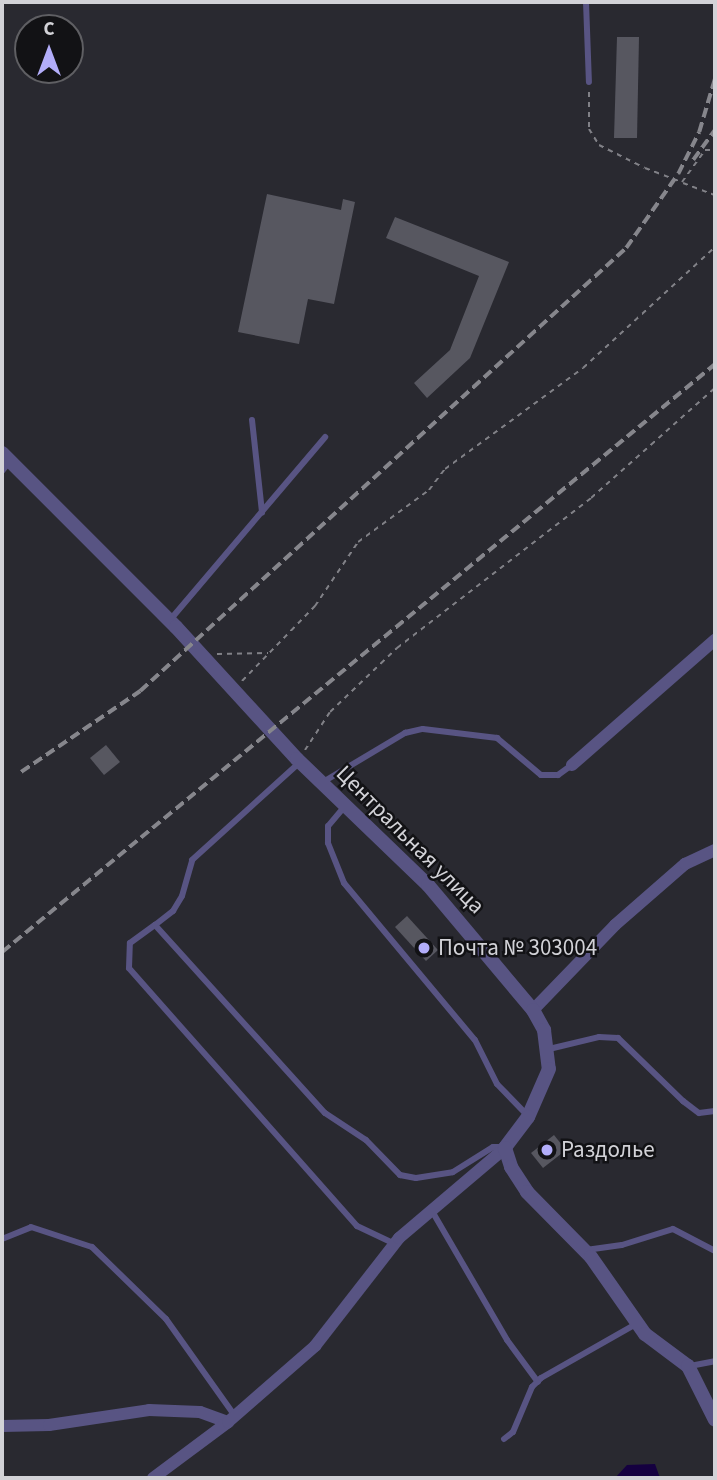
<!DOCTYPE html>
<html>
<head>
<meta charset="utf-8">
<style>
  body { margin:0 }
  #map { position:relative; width:717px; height:1480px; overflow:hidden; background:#292930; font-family:"Source Sans 3",sans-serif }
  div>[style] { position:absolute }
  .water>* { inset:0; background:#150040 }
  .building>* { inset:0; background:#575760 }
  .path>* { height:2px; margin-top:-1px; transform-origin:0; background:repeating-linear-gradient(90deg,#818187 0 5px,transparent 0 10px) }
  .service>* { height:6px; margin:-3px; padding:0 3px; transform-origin:3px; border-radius:3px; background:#585483 }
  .minor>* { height:12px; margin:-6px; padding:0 6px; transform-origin:6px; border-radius:6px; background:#585483 }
  .tertiary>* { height:14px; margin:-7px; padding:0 7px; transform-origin:7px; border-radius:7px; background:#585483 }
  .rail>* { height:3.5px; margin-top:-1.75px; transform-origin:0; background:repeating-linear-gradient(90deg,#86868c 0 10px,transparent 0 15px) }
  .dots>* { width:19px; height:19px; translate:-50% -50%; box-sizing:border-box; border:4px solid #121215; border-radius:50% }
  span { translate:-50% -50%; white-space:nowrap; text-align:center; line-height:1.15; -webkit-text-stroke:5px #121215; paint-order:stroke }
  .street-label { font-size:23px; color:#d2d2d7 }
  .poi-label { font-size:23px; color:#d2d2d7 }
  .left { translate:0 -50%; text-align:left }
  .frame { position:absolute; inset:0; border:4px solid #d2d2d7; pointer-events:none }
  .north { position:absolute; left:14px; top:14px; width:70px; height:70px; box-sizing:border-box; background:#121215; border:2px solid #5f5f63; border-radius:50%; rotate:0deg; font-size:19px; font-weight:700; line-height:28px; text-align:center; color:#d2d2d7 }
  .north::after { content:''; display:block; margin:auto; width:24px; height:32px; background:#b2adf9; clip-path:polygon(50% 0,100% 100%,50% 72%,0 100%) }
</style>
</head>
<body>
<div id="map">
  <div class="water">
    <i style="clip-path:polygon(655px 1464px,660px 1478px,615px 1478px,627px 1465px)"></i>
  </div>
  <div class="building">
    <i style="clip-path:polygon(617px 37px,639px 37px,637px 138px,614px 138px)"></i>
    <i style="clip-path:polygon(267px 194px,341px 210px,343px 199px,355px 202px,334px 304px,308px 299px,299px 344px,238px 332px)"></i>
    <i style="clip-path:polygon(395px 217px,509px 262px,470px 358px,427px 398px,414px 383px,450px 350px,479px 276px,386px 238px)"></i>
    <i style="clip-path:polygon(106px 745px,120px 762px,104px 775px,90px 758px)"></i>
    <i style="clip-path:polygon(407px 916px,438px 950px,426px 961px,395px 927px)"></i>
    <i style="clip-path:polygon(554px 1135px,566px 1150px,543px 1168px,531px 1153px)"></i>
  </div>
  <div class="path">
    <i style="left:589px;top:92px;width:37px;rotate:90deg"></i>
    <i style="left:589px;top:129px;width:19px;rotate:58deg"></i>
    <i style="left:599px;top:145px;width:51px;rotate:26.6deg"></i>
    <i style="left:645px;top:168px;width:40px;rotate:21deg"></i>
    <i style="left:682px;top:182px;width:39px;rotate:-54deg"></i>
    <i style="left:705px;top:150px;width:10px"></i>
    <i style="left:683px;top:183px;width:34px;rotate:21deg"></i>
    <i style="left:217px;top:654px;width:51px;rotate:-1.1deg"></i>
    <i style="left:242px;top:681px;width:105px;rotate:-45.8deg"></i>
    <i style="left:315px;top:606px;width:77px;rotate:-56.1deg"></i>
    <i style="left:358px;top:542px;width:88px;rotate:-36.2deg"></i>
    <i style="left:429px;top:490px;width:26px;rotate:-53deg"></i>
    <i style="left:445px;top:469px;width:171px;rotate:-36.2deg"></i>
    <i style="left:583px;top:368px;width:179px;rotate:-42.5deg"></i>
    <i style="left:305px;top:750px;width:45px;rotate:-56.7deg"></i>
    <i style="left:330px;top:712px;width:93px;rotate:-43.7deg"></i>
    <i style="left:397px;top:648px;width:245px;rotate:-37.7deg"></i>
    <i style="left:591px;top:498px;width:166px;rotate:-41.6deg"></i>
  </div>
  <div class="service">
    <i style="left:586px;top:2px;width:80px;rotate:87.9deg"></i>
    <i style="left:252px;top:420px;width:93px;rotate:83.8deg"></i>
    <i style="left:2px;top:471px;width:13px;rotate:-51deg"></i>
    <i style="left:170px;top:620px;width:240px;rotate:-49.7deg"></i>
    <i style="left:323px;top:782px;width:96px;rotate:-30.9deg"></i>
    <i style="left:405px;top:733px;width:18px;rotate:-13deg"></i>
    <i style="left:423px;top:729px;width:75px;rotate:6.9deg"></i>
    <i style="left:497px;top:738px;width:57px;rotate:40.1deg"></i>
    <i style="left:541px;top:775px;width:17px"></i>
    <i style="left:558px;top:775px;width:17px;rotate:-36deg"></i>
    <i style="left:345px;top:806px;width:26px;rotate:130deg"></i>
    <i style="left:328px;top:826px;width:17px;rotate:90deg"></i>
    <i style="left:328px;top:843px;width:43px;rotate:68.2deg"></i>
    <i style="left:344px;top:883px;width:204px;rotate:50.2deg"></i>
    <i style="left:475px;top:1040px;width:49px;rotate:63.4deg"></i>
    <i style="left:497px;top:1084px;width:43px;rotate:45.9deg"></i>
    <i style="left:155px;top:925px;width:23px;rotate:-38deg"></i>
    <i style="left:173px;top:911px;width:17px;rotate:-59deg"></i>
    <i style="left:182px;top:896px;width:37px;rotate:-74deg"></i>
    <i style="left:192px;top:860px;width:146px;rotate:-42.2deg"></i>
    <i style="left:549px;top:1049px;width:51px;rotate:-13.5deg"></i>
    <i style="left:599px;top:1037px;width:19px;rotate:3deg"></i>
    <i style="left:618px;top:1038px;width:91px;rotate:44.1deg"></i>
    <i style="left:683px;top:1101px;width:20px;rotate:37deg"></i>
    <i style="left:699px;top:1113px;width:16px;rotate:-7deg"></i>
    <i style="left:432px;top:1211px;width:149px;rotate:59.8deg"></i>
    <i style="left:507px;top:1340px;width:52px;rotate:53.6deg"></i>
    <i style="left:2px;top:1239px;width:31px;rotate:-22deg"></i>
    <i style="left:31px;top:1227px;width:64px;rotate:18.2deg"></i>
    <i style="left:92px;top:1247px;width:103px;rotate:44.2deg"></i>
    <i style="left:166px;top:1319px;width:119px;rotate:54.6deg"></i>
    <i style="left:395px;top:1244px;width:42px;rotate:-154.7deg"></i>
    <i style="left:357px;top:1226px;width:344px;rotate:-131.5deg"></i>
    <i style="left:129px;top:968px;width:25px;rotate:-88deg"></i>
    <i style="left:130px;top:943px;width:31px;rotate:-36deg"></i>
    <i style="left:155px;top:925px;width:253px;rotate:47.9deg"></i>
    <i style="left:325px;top:1113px;width:49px;rotate:33.4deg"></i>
    <i style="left:366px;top:1140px;width:49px;rotate:45.8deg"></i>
    <i style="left:400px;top:1175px;width:16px;rotate:11deg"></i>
    <i style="left:416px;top:1178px;width:37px;rotate:-9deg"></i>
    <i style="left:453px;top:1172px;width:47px;rotate:-32deg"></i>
    <i style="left:493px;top:1147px;width:10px"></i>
    <i style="left:586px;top:1250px;width:36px;rotate:-8deg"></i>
    <i style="left:622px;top:1245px;width:53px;rotate:-17.4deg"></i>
    <i style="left:673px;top:1229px;width:47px;rotate:27.6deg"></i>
    <i style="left:690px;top:1366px;width:25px;rotate:-11deg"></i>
    <i style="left:504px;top:1439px;width:11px;rotate:-38deg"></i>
    <i style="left:513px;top:1432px;width:49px;rotate:-67.1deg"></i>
    <i style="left:532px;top:1387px;width:13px;rotate:-45deg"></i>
    <i style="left:541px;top:1378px;width:109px;rotate:-29.6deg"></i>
  </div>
  <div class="minor">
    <i style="left:572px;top:765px;width:190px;rotate:-41.2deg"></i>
    <i style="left:533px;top:1010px;width:118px;rotate:-46deg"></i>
    <i style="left:615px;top:925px;width:93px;rotate:-41.1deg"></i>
    <i style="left:685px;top:864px;width:33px;rotate:-25deg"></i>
    <i style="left:2px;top:1426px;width:47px;rotate:-1.2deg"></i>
    <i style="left:49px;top:1425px;width:101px;rotate:-8.5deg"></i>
    <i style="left:149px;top:1410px;width:51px;rotate:2.2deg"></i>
    <i style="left:200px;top:1412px;width:30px;rotate:20deg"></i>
    <i style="left:153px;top:1478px;width:94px;rotate:-36.7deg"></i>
    <i style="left:228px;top:1422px;width:116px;rotate:-41.1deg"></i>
    <i style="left:315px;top:1346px;width:137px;rotate:-52.1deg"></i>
    <i style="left:399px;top:1238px;width:139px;rotate:-40.3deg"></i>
  </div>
  <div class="tertiary">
    <i style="left:2px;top:453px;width:246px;rotate:45deg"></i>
    <i style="left:176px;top:627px;width:179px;rotate:47.5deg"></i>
    <i style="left:297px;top:759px;width:182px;rotate:43.9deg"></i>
    <i style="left:428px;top:885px;width:163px;rotate:50deg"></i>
    <i style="left:533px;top:1010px;width:23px;rotate:61deg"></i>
    <i style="left:544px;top:1030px;width:39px;rotate:83deg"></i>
    <i style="left:549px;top:1069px;width:52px;rotate:113.6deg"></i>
    <i style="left:528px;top:1117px;width:39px;rotate:127deg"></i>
    <i style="left:505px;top:1148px;width:20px;rotate:72deg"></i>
    <i style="left:511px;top:1167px;width:30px;rotate:57deg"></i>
    <i style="left:527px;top:1192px;width:91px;rotate:45.4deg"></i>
    <i style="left:591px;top:1257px;width:94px;rotate:55deg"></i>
    <i style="left:645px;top:1334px;width:54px;rotate:36.7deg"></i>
    <i style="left:688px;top:1366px;width:60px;rotate:63.4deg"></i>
  </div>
  <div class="rail">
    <i style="left:693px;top:160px;width:37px;rotate:-54deg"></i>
    <i style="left:21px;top:772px;width:144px;rotate:-34.2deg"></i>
    <i style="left:140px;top:691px;width:658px;rotate:-42.35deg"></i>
    <i style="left:626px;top:248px;width:90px;rotate:-54.9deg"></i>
    <i style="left:678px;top:174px;width:47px;rotate:-63.4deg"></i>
    <i style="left:699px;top:132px;width:56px;rotate:-73.5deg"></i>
    <i style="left:2px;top:952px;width:924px;rotate:-39.51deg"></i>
  </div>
  <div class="dots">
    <i style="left:424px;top:948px;background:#b2adf9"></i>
    <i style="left:547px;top:1150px;background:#b2adf9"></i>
  </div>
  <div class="street-label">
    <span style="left:410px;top:840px;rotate:45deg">Центральная улица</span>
  </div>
  <div class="poi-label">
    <span class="left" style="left:438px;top:948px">Почта № 303004</span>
    <span class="left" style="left:561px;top:1150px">Раздолье</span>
  </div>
  <div class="frame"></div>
  <div class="north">С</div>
</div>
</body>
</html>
